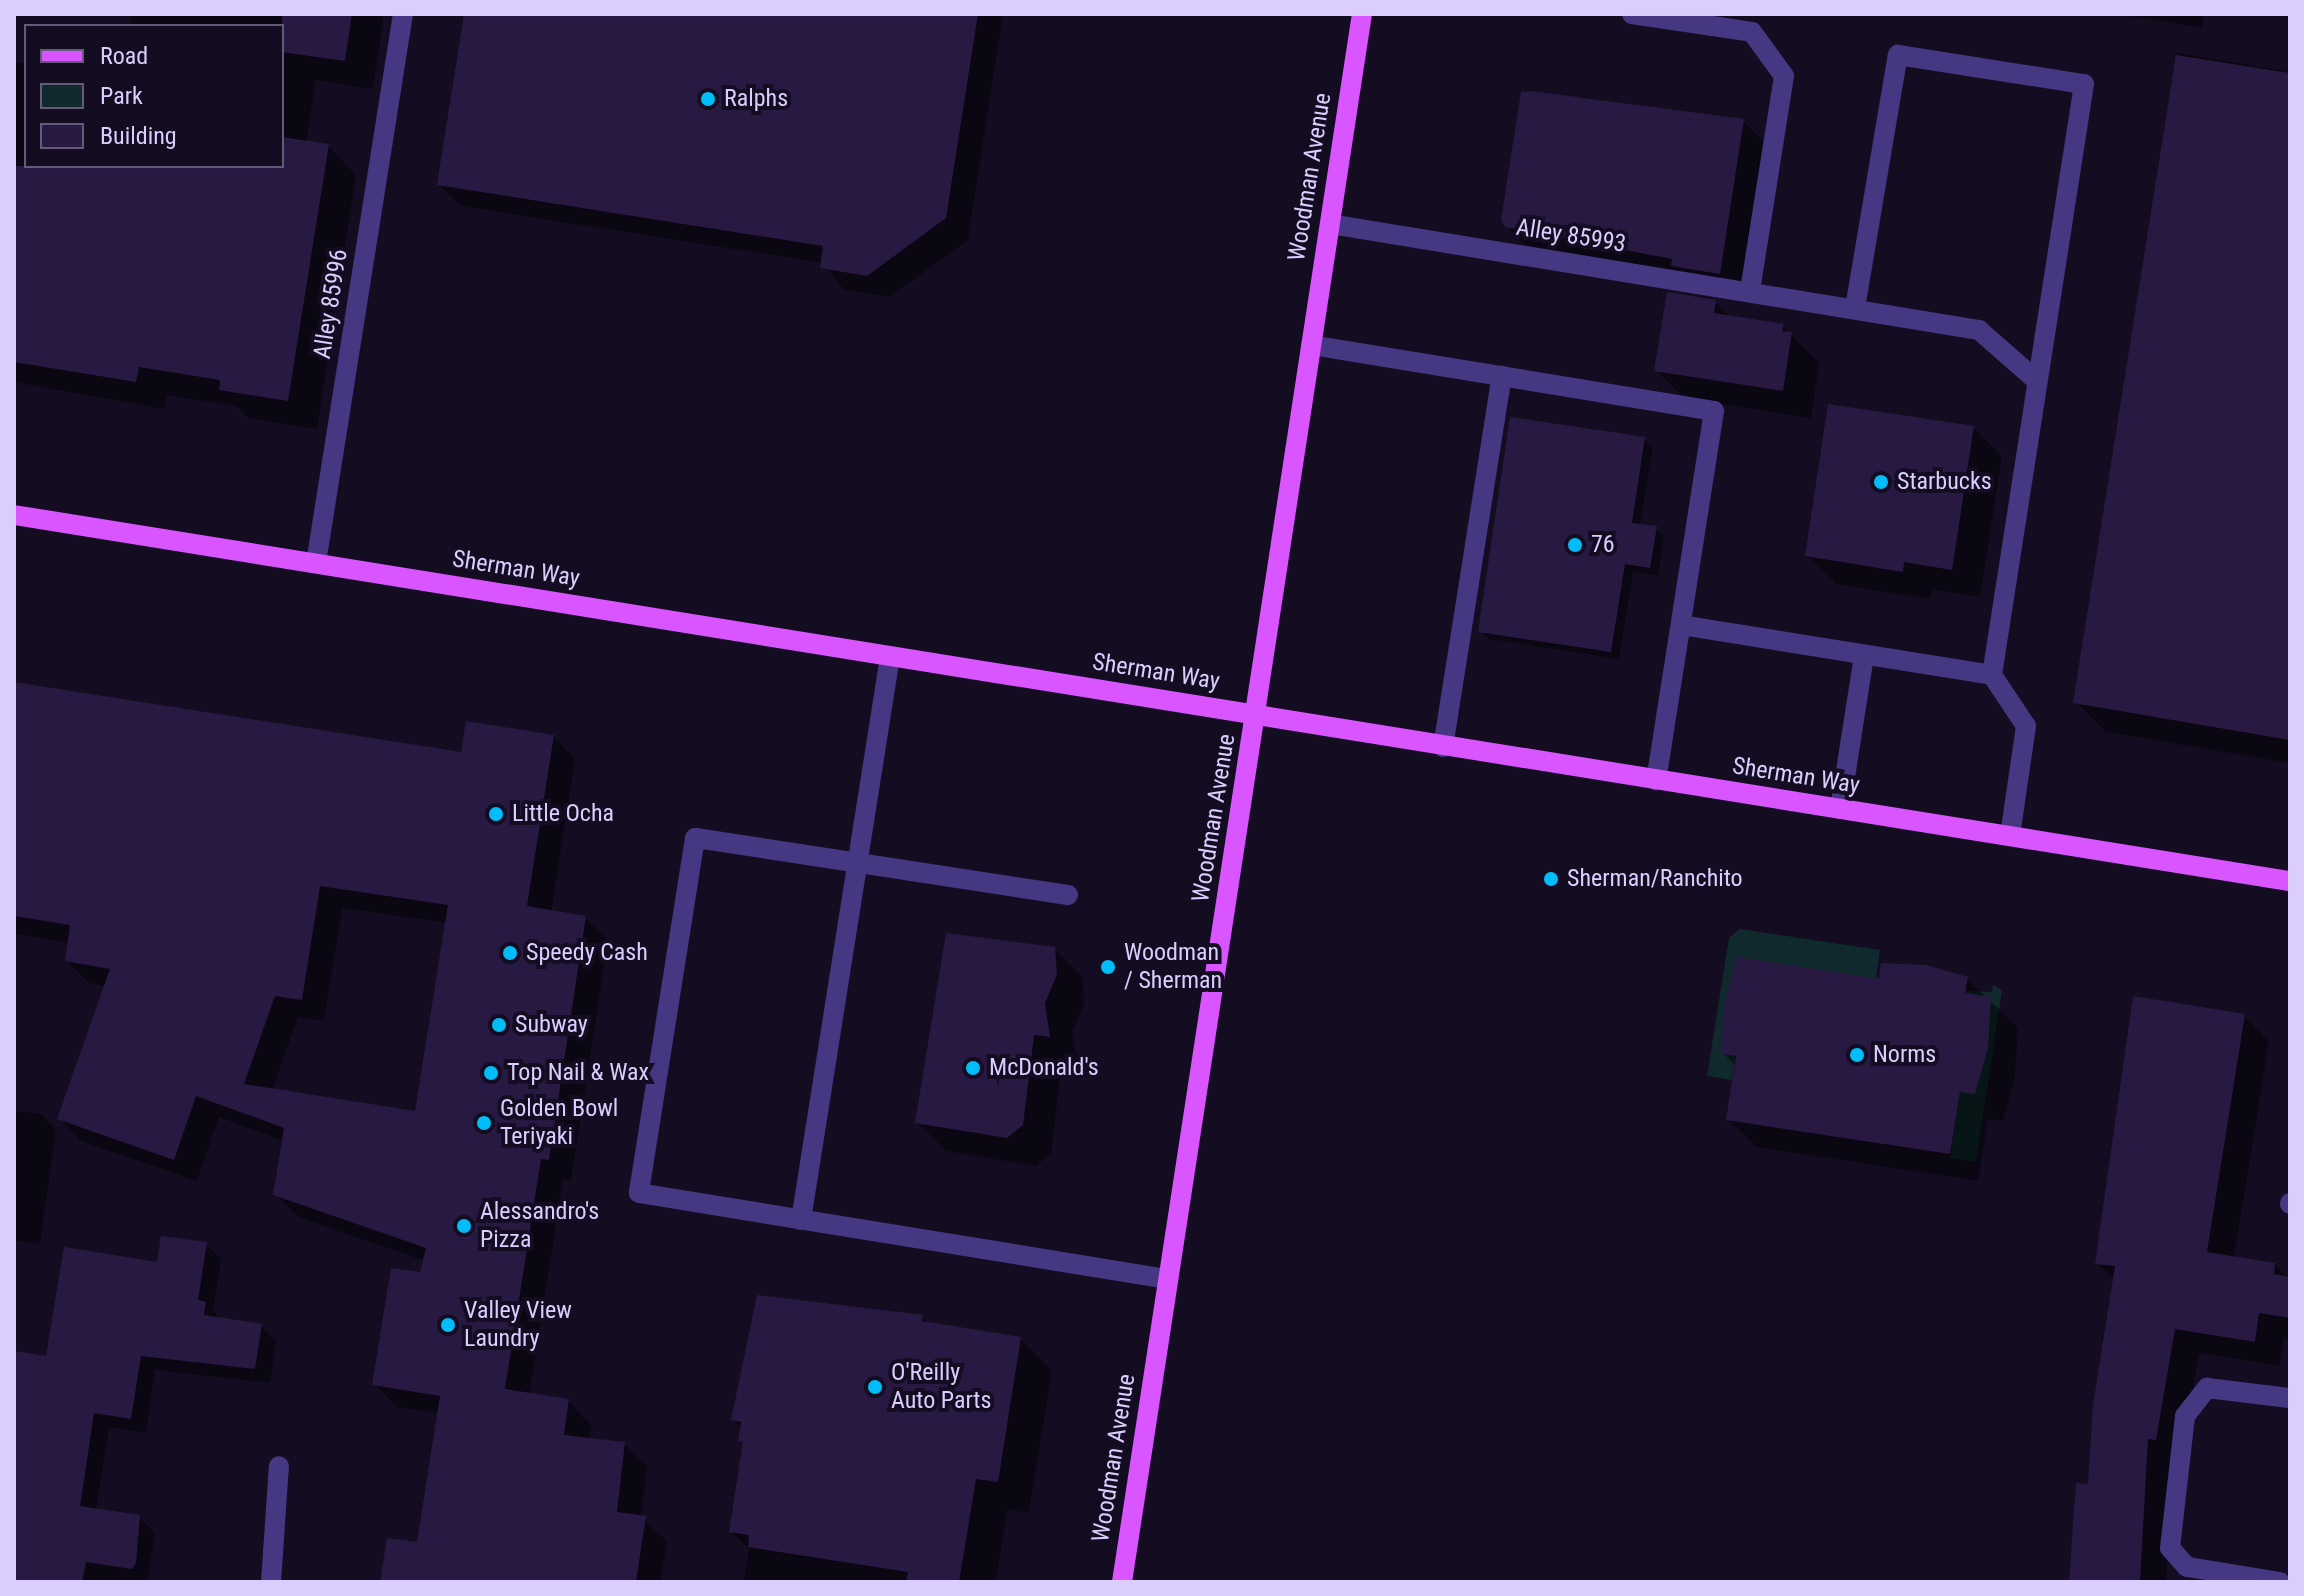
<!DOCTYPE html>
<html>
<head>
<meta charset="utf-8">
<style>
  body { margin:0 }
  #map { position:relative; width:2304px; height:1596px; overflow:hidden; background:#140d22; font-family:"Roboto Condensed",sans-serif }
  div>[style] { position:absolute }
  .green>* { inset:0; background:#10292c }
  .shadow>* { inset:0; background:#0007 }
  .building>* { inset:0; background:#281943 }
  .minor>* { height:20px; margin:-10px; padding:0 10px; transform-origin:10px; border-radius:10px; background:#453781 }
  .major>* { height:20px; margin:-10px; padding:0 10px; transform-origin:10px; border-radius:10px; background:#d855ff }
  .dots>* { width:22px; height:22px; translate:-50% -50%; box-sizing:border-box; border:4px solid #140d22; border-radius:50% }
  span { translate:-50% -50%; white-space:nowrap; text-align:center; line-height:1.15; -webkit-text-stroke:8px #140d22; paint-order:stroke }
  .poi-label { font-size:24px; color:#dbceff }
  .left { translate:0 -50%; text-align:left }
  .street-label { font-size:24px; color:#dbceff }
  .frame { position:absolute; inset:0; border:16px solid #dbceff; pointer-events:none }
  .legend { position:absolute; left:24px; top:24px; width:260px; height:144px; box-sizing:border-box; background:#140d22; border:2px solid #645a7a; margin:0; padding:10px 14px; list-style:none; font-size:24px; color:#dbceff }
  .legend li { display:flex; align-items:center; gap:16px; height:40px }
  .legend b { width:40px; border:2px solid #645a7a }
</style>
</head>
<body>
<div id="map">
  <div class="green">
    <i style="clip-path:polygon(1740px 929px,1880px 950px,1876px 977px,1889px 980px,1737px 1047px,1732px 1080px,1707px 1076px,1729px 938px)"></i>
    <i style="clip-path:polygon(1993px 984px,2002px 991px,1976px 1162px,1950px 1158px,1962px 1081px,1955px 990px,1992px 992px)"></i>
  </div>
  <div class="shadow">
    <i style="clip-path:polygon(131px 14px,384px 14px,373px 89px,316px 80px,306px 143px,328px 146px,356px 175px,317px 429px,249px 418px,237px 406px,167px 395px,164px 409px,14px 382px,14px 62px,26px 64px,26px 166px,282px 166px,282px 26px,130px 26px)"></i>
    <i style="clip-path:polygon(466px 14px,1003px 14px,968px 240px,890px 297px,844px 290px,823px 263px,461px 206px,439px 184px)"></i>
    <i style="clip-path:polygon(2116px 14px,2204px 14px,2202px 28px)"></i>
    <i style="clip-path:polygon(2178px 53px,2290px 72px,2290px 763px,2106px 732px,2076px 702px)"></i>
    <i style="clip-path:polygon(1583px 97px,1743px 121px,1772px 150px,1748px 302px,1535px 255px,1506px 226px)"></i>
    <i style="clip-path:polygon(1715px 302px,1731px 318px,1783px 326px,1819px 363px,1811px 418px,1685px 399px,1656px 370px)"></i>
    <i style="clip-path:polygon(1974px 428px,2002px 457px,1980px 597px,1932px 589px,1931px 599px,1836px 584px,1807px 556px)"></i>
    <i style="clip-path:polygon(1644px 439px,1653px 448px,1640px 526px,1656px 528px,1664px 537px,1658px 576px,1633px 572px,1619px 659px,1489px 639px,1480px 631px)"></i>
    <i style="clip-path:polygon(evenodd,14px 683px,463px 755px,553px 736px,575px 759px,551px 912px,585px 918px,608px 940px,571px 1181px,563px 1180px,529px 1395px,568px 1401px,591px 1424px,589px 1439px,624px 1444px,647px 1466px,641px 1518px,667px 1541px,661px 1580px,382px 1582px,419px 1545px,439px 1413px,397px 1407px,375px 1384px,425px 1261px,298px 1217px,275px 1194px,284px 1141px,219px 1117px,197px 1181px,81px 1141px,59px 1118px,106px 986px,89px 983px,67px 961px,69px 943px,14px 934px,14px 683px,342px 908px,447px 923px,417px 1114px,272px 1091px,298px 1017px,324px 1021px,342px 908px)"></i>
    <i style="clip-path:polygon(1054px 949px,1083px 978px,1084px 1004px,1072px 1032px,1077px 1064px,1062px 1063px,1051px 1153px,1036px 1166px,946px 1151px,917px 1122px)"></i>
    <i style="clip-path:polygon(1967px 979px,2018px 1027px,2015px 1077px,2003px 1121px,1988px 1119px,1978px 1181px,1756px 1147px,1728px 1119px,1736px 1066px,1723px 1053px,1880px 981px)"></i>
    <i style="clip-path:polygon(2244px 1016px,2269px 1041px,2234px 1258px,2274px 1264px,2290px 1279px,2290px 1338px,2284px 1337px,2279px 1366px,2199px 1353px,2180px 1464px,2172px 1463px,2166px 1582px,2071px 1582px,2090px 1486px,2115px 1281px,2097px 1264px)"></i>
    <i style="clip-path:polygon(14px 1111px,41px 1114px,56px 1129px,40px 1244px,14px 1240px)"></i>
    <i style="clip-path:polygon(206px 1244px,221px 1259px,213px 1311px,221px 1319px,261px 1326px,276px 1341px,270px 1383px,155px 1370px,146px 1433px,109px 1427px,96px 1510px,139px 1517px,155px 1533px,147px 1582px,14px 1582px,14px 1372px,48px 1359px,158px 1264px)"></i>
    <i style="clip-path:polygon(922px 1316px,930px 1325px,1020px 1339px,1052px 1371px,1029px 1513px,1007px 1509px,996px 1582px,744px 1582px,749px 1549px,731px 1532px,745px 1445px,742px 1429px,734px 1420px)"></i>
  </div>
  <div class="building">
    <i style="clip-path:polygon(282px 14px,352px 14px,345px 61px,282px 52px)"></i>
    <i style="clip-path:polygon(464px 14px,978px 14px,946px 218px,867px 276px,820px 268px,823px 246px,437px 185px)"></i>
    <i style="clip-path:polygon(2176px 55px,2290px 73px,2290px 740px,2073px 703px)"></i>
    <i style="clip-path:polygon(1531px 91px,1744px 119px,1720px 274px,1671px 266px,1672px 259px,1505px 227px,1501px 220px,1521px 92px)"></i>
    <i style="clip-path:polygon(282px 137px,329px 144px,288px 401px,219px 390px,220px 380px,139px 367px,136px 382px,14px 362px,14px 166px,282px 166px)"></i>
    <i style="clip-path:polygon(1667px 292px,1716px 300px,1714px 313px,1784px 324px,1782px 331px,1792px 332px,1783px 391px,1654px 371px)"></i>
    <i style="clip-path:polygon(1828px 404px,1974px 426px,1952px 570px,1904px 562px,1903px 572px,1805px 556px)"></i>
    <i style="clip-path:polygon(1510px 417px,1645px 437px,1632px 523px,1657px 526px,1650px 568px,1625px 564px,1611px 652px,1478px 632px)"></i>
    <i style="clip-path:polygon(evenodd,14px 682px,461px 752px,466px 721px,554px 735px,527px 906px,586px 916px,549px 1160px,541px 1159px,505px 1389px,569px 1399px,564px 1435px,625px 1442px,617px 1512px,646px 1516px,636px 1582px,380px 1582px,387px 1538px,417px 1542px,440px 1396px,372px 1385px,391px 1268px,420px 1272px,426px 1248px,273px 1195px,284px 1128px,196px 1096px,174px 1160px,57px 1119px,110px 969px,65px 961px,70px 925px,14px 916px,14px 682px,320px 886px,448px 905px,415px 1111px,244px 1084px,275px 996px,302px 1000px,320px 886px)"></i>
    <i style="clip-path:polygon(946px 933px,1055px 947px,1057px 975px,1045px 1003px,1050px 1037px,1034px 1035px,1023px 1125px,1007px 1138px,915px 1123px)"></i>
    <i style="clip-path:polygon(1737px 957px,1879px 979px,1881px 963px,1926px 965px,1968px 977px,1965px 993px,1991px 997px,1988px 1048px,1975px 1094px,1960px 1092px,1950px 1154px,1726px 1120px,1736px 1056px,1721px 1054px,1724px 1006px)"></i>
    <i style="clip-path:polygon(2133px 996px,2245px 1014px,2207px 1252px,2275px 1263px,2274px 1274px,2290px 1277px,2290px 1318px,2259px 1313px,2255px 1342px,2175px 1329px,2156px 1440px,2148px 1439px,2140px 1582px,2069px 1582px,2076px 1483px,2088px 1484px,2093px 1405px,2115px 1266px,2095px 1264px)"></i>
    <i style="clip-path:polygon(161px 1236px,207px 1242px,198px 1300px,206px 1302px,204px 1315px,262px 1324px,255px 1369px,141px 1356px,131px 1419px,94px 1413px,80px 1506px,140px 1515px,136px 1563px,132px 1569px,86px 1562px,82px 1582px,14px 1582px,14px 1351px,46px 1356px,64px 1247px,157px 1262px)"></i>
    <i style="clip-path:polygon(757px 1295px,923px 1315px,922px 1321px,1021px 1337px,998px 1482px,976px 1479px,959px 1582px,906px 1582px,908px 1572px,748px 1547px,749px 1535px,729px 1532px,743px 1442px,738px 1441px,741px 1422px,731px 1420px)"></i>
  </div>
  <div class="minor">
    <i style="left:1632px;top:14px;width:121px;rotate:8.5deg"></i>
    <i style="left:1752px;top:32px;width:54px;rotate:54deg"></i>
    <i style="left:1784px;top:76px;width:218px;rotate:99deg"></i>
    <i style="left:1330px;top:224px;width:658px;rotate:9.28deg"></i>
    <i style="left:1979px;top:330px;width:77px;rotate:41.3deg"></i>
    <i style="left:1855px;top:308px;width:257px;rotate:-80.4deg"></i>
    <i style="left:1898px;top:55px;width:188px;rotate:8.9deg"></i>
    <i style="left:2084px;top:84px;width:598px;rotate:98.85deg"></i>
    <i style="left:1992px;top:675px;width:61px;rotate:56.3deg"></i>
    <i style="left:2026px;top:726px;width:111px;rotate:98.3deg"></i>
    <i style="left:1311px;top:345px;width:408px;rotate:9.3deg"></i>
    <i style="left:1714px;top:411px;width:374px;rotate:98.9deg"></i>
    <i style="left:316px;top:563px;width:556px;rotate:-81deg"></i>
    <i style="left:1681px;top:625px;width:315px;rotate:9.1deg"></i>
    <i style="left:1443px;top:747px;width:376px;rotate:-81deg"></i>
    <i style="left:1840px;top:809px;width:156px;rotate:-81.1deg"></i>
    <i style="left:1068px;top:895px;width:377px;rotate:-171.3deg"></i>
    <i style="left:695px;top:838px;width:359px;rotate:99deg"></i>
    <i style="left:639px;top:1193px;width:535px;rotate:9.25deg"></i>
    <i style="left:2290px;top:1204px;width:1px;rotate:-90deg"></i>
    <i style="left:801px;top:1220px;width:570px;rotate:-81.02deg"></i>
    <i style="left:271px;top:1582px;width:116px;rotate:-86.1deg"></i>
    <i style="left:2280px;top:1582px;width:94px;rotate:-170.8deg"></i>
    <i style="left:2187px;top:1567px;width:25px;rotate:-132deg"></i>
    <i style="left:2170px;top:1548px;width:133px;rotate:-83.5deg"></i>
    <i style="left:2185px;top:1416px;width:36px;rotate:-52deg"></i>
    <i style="left:2207px;top:1388px;width:84px;rotate:6.9deg"></i>
  </div>
  <div class="major">
    <i style="left:14px;top:515px;width:2305px;rotate:9.14deg"></i>
    <i style="left:1122px;top:1582px;width:1586px;rotate:-81.3deg"></i>
  </div>
  <div class="dots">
    <i style="left:708px;top:99px;background:#00bcf9"></i>
    <i style="left:1881px;top:482px;background:#00bcf9"></i>
    <i style="left:1575px;top:545px;background:#00bcf9"></i>
    <i style="left:496px;top:814px;background:#00bcf9"></i>
    <i style="left:1551px;top:879px;background:#00bcf9"></i>
    <i style="left:510px;top:953px;background:#00bcf9"></i>
    <i style="left:1108px;top:967px;background:#00bcf9"></i>
    <i style="left:499px;top:1025px;background:#00bcf9"></i>
    <i style="left:1857px;top:1055px;background:#00bcf9"></i>
    <i style="left:973px;top:1068px;background:#00bcf9"></i>
    <i style="left:491px;top:1073px;background:#00bcf9"></i>
    <i style="left:484px;top:1123px;background:#00bcf9"></i>
    <i style="left:464px;top:1226px;background:#00bcf9"></i>
    <i style="left:448px;top:1325px;background:#00bcf9"></i>
    <i style="left:875px;top:1387px;background:#00bcf9"></i>
  </div>
  <div class="poi-label">
    <span class="left" style="left:724px;top:99px">Ralphs</span>
    <span class="left" style="left:1897px;top:482px">Starbucks</span>
    <span class="left" style="left:1591px;top:545px">76</span>
    <span class="left" style="left:512px;top:814px">Little Ocha</span>
    <span class="left" style="left:1567px;top:879px">Sherman/Ranchito</span>
    <span class="left" style="left:526px;top:953px">Speedy Cash</span>
    <span class="left" style="left:1124px;top:967px">Woodman<br>/ Sherman</span>
    <span class="left" style="left:515px;top:1025px">Subway</span>
    <span class="left" style="left:1873px;top:1055px">Norms</span>
    <span class="left" style="left:989px;top:1068px">McDonald's</span>
    <span class="left" style="left:507px;top:1073px">Top Nail &amp; Wax</span>
    <span class="left" style="left:500px;top:1123px">Golden Bowl<br>Teriyaki</span>
    <span class="left" style="left:480px;top:1226px">Alessandro's<br>Pizza</span>
    <span class="left" style="left:464px;top:1325px">Valley View<br>Laundry</span>
    <span class="left" style="left:891px;top:1387px">O'Reilly<br>Auto Parts</span>
  </div>
  <div class="street-label">
    <span style="left:1310px;top:177px;rotate:-81deg">Woodman Avenue</span>
    <span style="left:1571px;top:236px;rotate:9deg">Alley 85993</span>
    <span style="left:331px;top:304px;rotate:-81deg">Alley 85996</span>
    <span style="left:516px;top:569px;rotate:9deg">Sherman Way</span>
    <span style="left:1156px;top:672px;rotate:9deg">Sherman Way</span>
    <span style="left:1796px;top:776px;rotate:9deg">Sherman Way</span>
    <span style="left:1214px;top:818px;rotate:-81deg">Woodman Avenue</span>
    <span style="left:1114px;top:1458px;rotate:-81deg">Woodman Avenue</span>
  </div>
  <div class="frame"></div>
  <ul class="legend">
  <li><b style="height:10px;background:#d855ff"></b>Road</li>
  <li><b style="height:22px;background:#10292c"></b>Park</li>
  <li><b style="height:22px;background:#281943"></b>Building</li>
  </ul>
</div>
</body>
</html>
